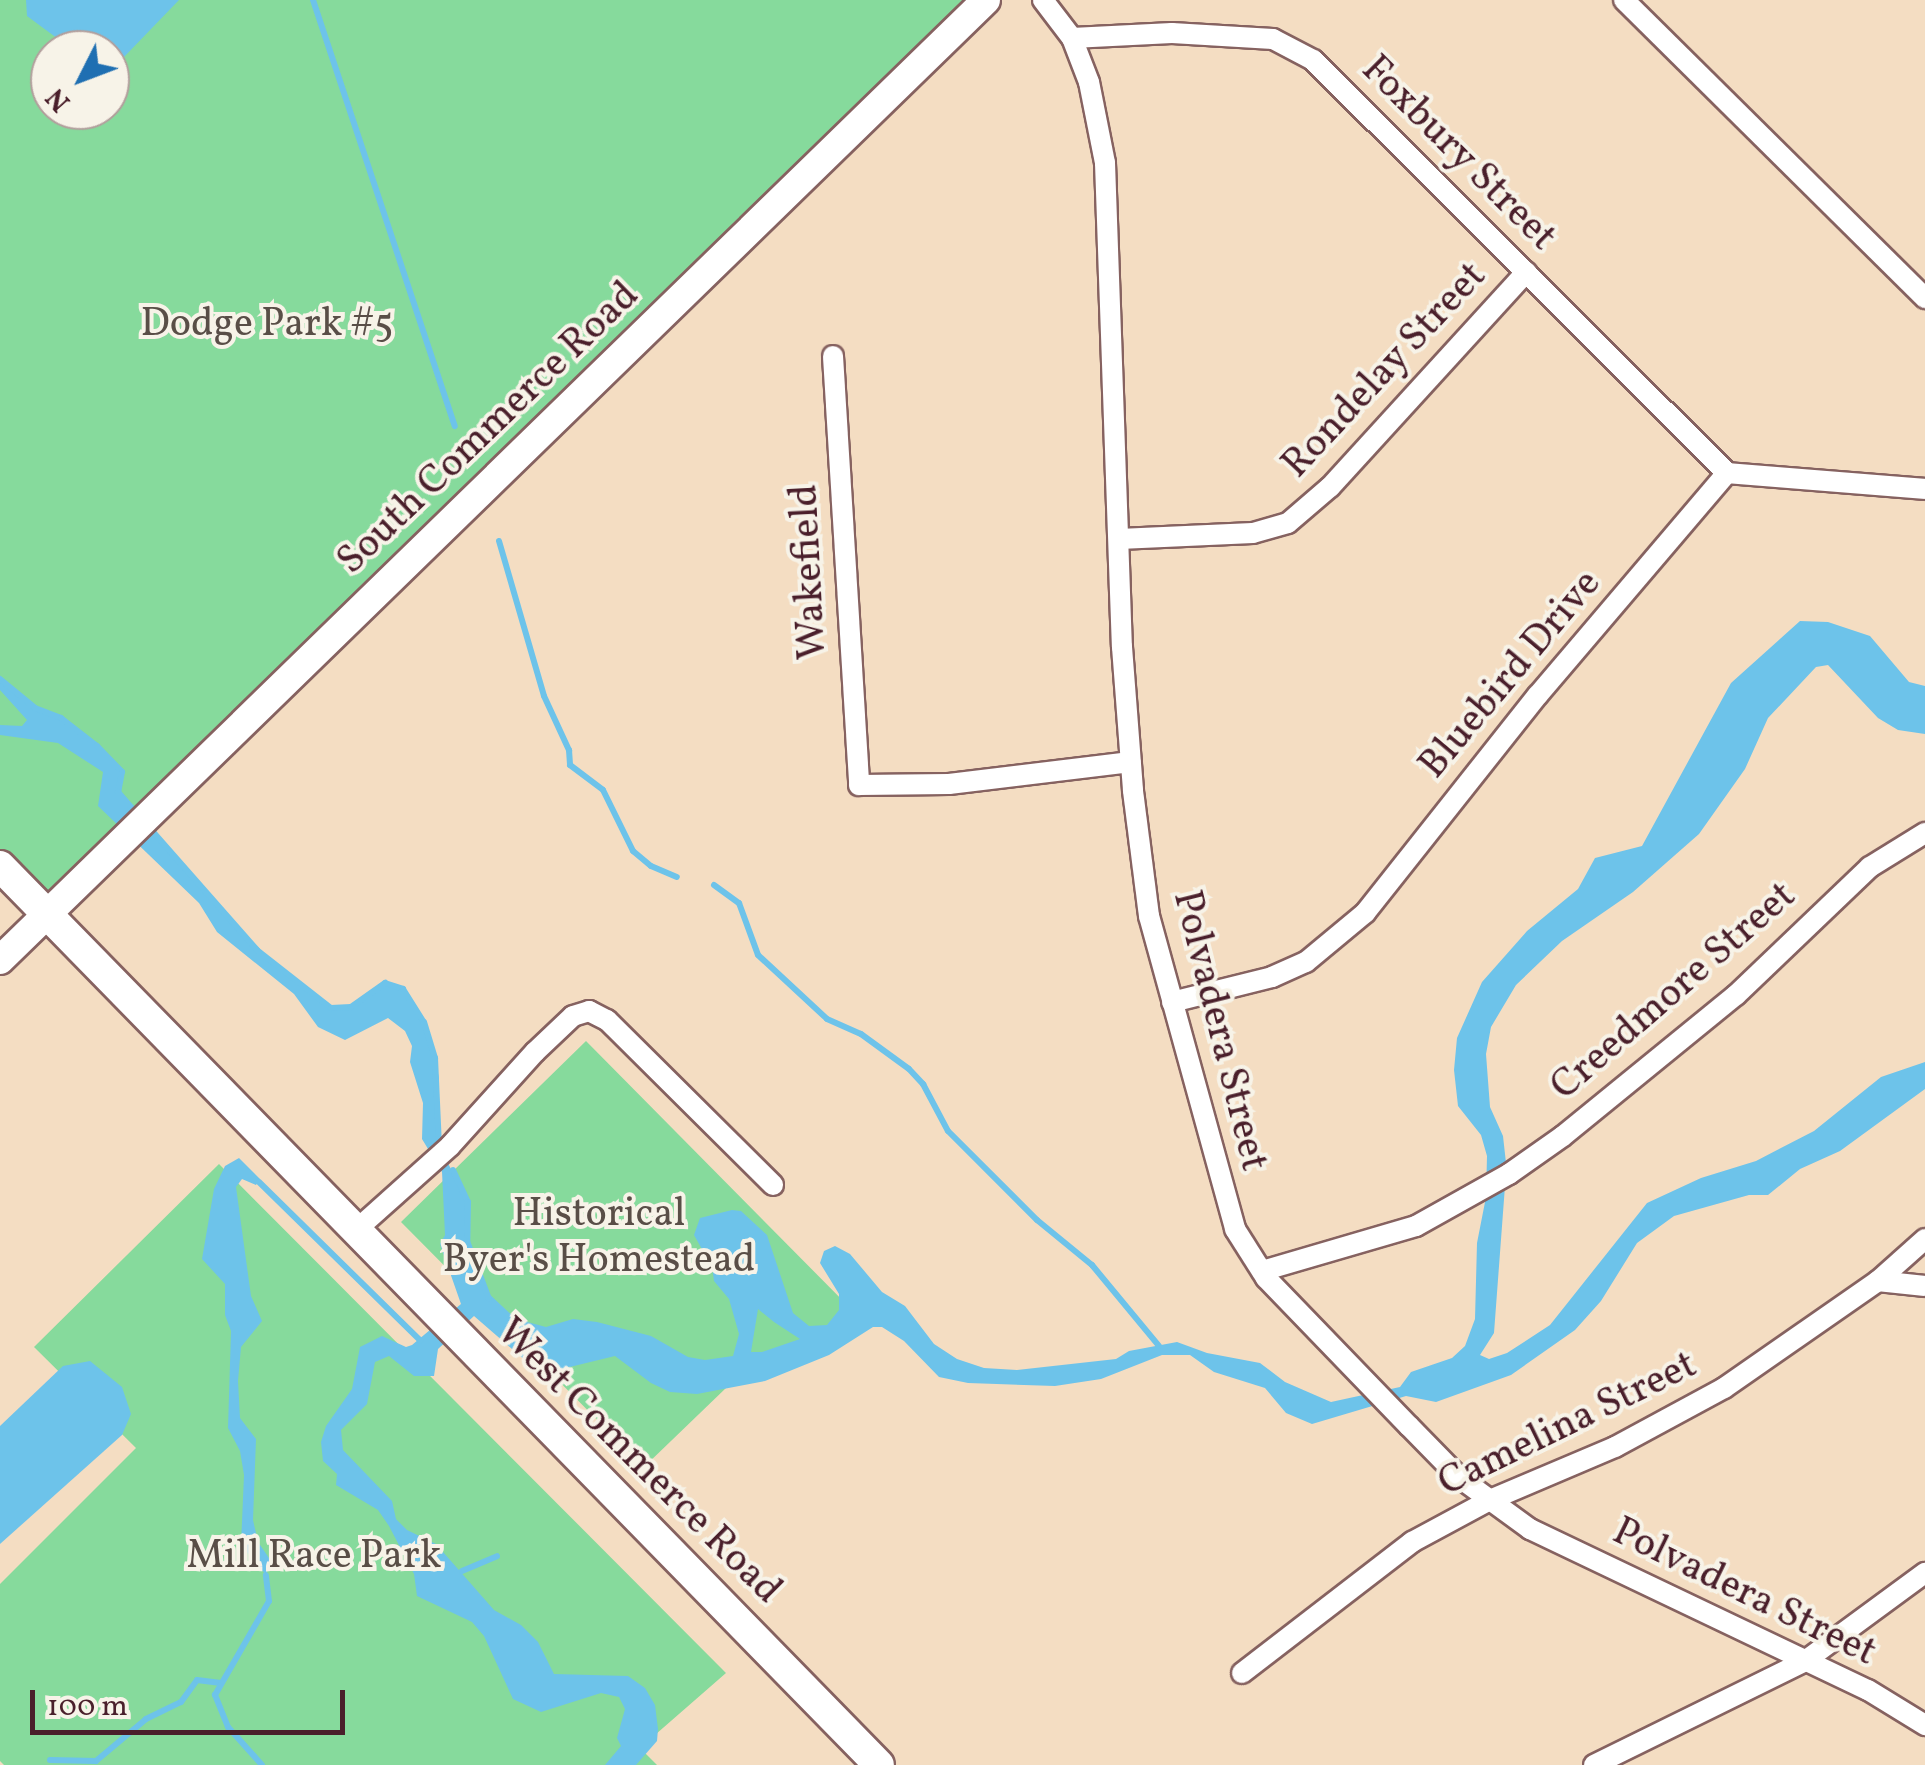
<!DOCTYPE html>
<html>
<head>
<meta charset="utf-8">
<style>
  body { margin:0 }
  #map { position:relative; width:1925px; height:1765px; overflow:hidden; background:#f4ddc2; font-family:Vollkorn,serif }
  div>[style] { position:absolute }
  .green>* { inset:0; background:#86da9c }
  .water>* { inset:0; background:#6dc3ea }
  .stream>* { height:6px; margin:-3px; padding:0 3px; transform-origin:3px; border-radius:3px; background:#6dc3ea }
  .roads { filter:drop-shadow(2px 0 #866260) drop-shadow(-2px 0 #866260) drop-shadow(0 2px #866260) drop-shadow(0 -2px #866260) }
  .minor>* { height:20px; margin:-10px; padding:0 10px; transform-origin:10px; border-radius:10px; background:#fff }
  .tertiary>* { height:28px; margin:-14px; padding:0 14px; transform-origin:14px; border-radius:14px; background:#fff }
  .secondary>* { height:30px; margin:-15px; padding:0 15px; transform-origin:15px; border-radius:15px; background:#fff }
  span { translate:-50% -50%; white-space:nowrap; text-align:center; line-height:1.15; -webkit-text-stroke:8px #f7f3e8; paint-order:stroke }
  .street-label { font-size:40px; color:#4a1f2b }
  .park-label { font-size:40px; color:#594e47 }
  .north { position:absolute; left:30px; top:30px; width:100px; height:100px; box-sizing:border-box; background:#f7f3e8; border:2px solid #b29e9c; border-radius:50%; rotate:228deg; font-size:28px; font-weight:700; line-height:40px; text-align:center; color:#4a1f2b }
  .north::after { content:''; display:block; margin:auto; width:35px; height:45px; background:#1f6fb2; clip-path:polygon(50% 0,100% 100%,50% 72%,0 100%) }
  .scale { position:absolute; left:30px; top:1690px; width:315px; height:45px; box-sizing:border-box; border:5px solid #4a1f2b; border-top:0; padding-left:12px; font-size:30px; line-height:35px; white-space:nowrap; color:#4a1f2b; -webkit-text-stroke:8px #f7f3e8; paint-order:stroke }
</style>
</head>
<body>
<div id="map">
  <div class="green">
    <i style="clip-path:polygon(evenodd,0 0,976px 0,46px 909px,0 862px,0 0,50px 50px,110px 50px,110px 110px,50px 110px,50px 50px)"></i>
    <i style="clip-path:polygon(586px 1041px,860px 1318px,726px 1388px,644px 1467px,401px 1222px)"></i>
    <i style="clip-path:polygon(219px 1164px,726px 1673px,640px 1748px,657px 1765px,4px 1765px,0 1761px,0 1584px,136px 1448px,34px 1347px)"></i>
  </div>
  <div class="water">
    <i style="clip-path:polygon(26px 0,179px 0,124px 57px,110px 57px,110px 50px,73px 50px,27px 16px)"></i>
    <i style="clip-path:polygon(evenodd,1800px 621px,1828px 622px,1870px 636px,1909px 682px,1925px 686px,1925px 734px,1898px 730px,1878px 718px,1828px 665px,1816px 667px,1768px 718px,1745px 769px,1699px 834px,1633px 892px,1562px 941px,1516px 985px,1491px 1027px,1486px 1054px,1490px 1107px,1503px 1136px,1506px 1163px,1502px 1176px,1505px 1186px,1494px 1333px,1480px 1355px,1489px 1359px,1507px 1353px,1550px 1325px,1647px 1203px,1701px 1178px,1756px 1161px,1814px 1131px,1881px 1077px,1925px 1062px,1925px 1089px,1840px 1151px,1800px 1169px,1768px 1195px,1749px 1195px,1674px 1216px,1637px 1243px,1601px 1301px,1575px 1330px,1511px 1375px,1436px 1402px,1406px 1396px,1312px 1424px,1286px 1413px,1265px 1388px,1214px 1372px,1190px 1355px,1162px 1355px,1101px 1379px,1055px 1386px,968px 1383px,939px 1377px,904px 1341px,882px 1327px,873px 1327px,829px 1355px,765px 1381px,697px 1394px,670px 1392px,651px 1383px,615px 1356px,541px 1374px,474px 1316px,438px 1349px,434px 1376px,414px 1376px,389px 1356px,375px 1362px,367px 1404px,341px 1430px,343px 1450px,392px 1501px,396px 1519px,407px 1530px,436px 1544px,494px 1610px,521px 1625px,538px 1642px,554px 1674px,628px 1676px,645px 1688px,655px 1705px,658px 1729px,657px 1741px,636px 1765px,605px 1765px,621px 1746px,617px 1738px,625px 1709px,619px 1697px,601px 1693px,541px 1712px,513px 1699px,484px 1636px,472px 1622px,417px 1596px,414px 1574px,389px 1526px,378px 1510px,336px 1485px,337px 1474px,323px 1461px,321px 1442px,326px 1426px,352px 1389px,360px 1347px,382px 1336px,406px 1347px,412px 1345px,461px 1304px,440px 1244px,445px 1235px,442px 1172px,422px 1139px,423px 1103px,410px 1062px,412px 1046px,405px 1031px,388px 1018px,345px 1040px,318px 1027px,294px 994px,217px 932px,199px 903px,98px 806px,103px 772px,58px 743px,0 735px,0 725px,22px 726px,27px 720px,0 690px,0 679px,35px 708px,61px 718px,97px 746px,122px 772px,121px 797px,203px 891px,257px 950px,331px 1008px,351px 1007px,385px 983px,403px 989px,430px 1038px,439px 1078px,437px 1142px,468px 1202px,467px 1241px,476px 1269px,486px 1291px,516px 1319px,546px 1327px,573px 1319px,597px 1322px,651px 1336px,688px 1357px,705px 1360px,733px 1356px,739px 1334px,729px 1299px,714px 1281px,712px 1267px,694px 1235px,700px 1218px,732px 1210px,741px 1211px,767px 1235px,793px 1313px,809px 1326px,827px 1325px,839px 1310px,839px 1294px,820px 1263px,824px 1251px,835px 1246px,850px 1254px,882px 1292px,905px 1306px,934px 1344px,957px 1359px,984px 1368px,1017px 1370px,1116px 1359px,1129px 1351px,1177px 1342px,1207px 1353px,1260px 1363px,1285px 1382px,1331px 1402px,1400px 1387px,1411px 1372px,1452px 1358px,1465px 1346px,1475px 1319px,1477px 1243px,1486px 1197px,1487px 1156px,1481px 1135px,1458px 1106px,1454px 1070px,1457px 1038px,1482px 982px,1527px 931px,1578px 889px,1595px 858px,1642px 846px,1731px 683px,1800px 621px,758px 1309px,774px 1322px,800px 1339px,762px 1352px,751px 1352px,758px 1309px)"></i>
    <i style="clip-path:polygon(239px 1158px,260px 1179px,256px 1185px,242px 1179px,236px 1187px,251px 1296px,262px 1321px,241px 1347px,238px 1381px,240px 1418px,256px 1439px,253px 1520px,258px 1542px,271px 1561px,266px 1575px,241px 1545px,244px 1475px,240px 1451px,228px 1428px,231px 1331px,225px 1315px,225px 1284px,202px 1259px,214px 1189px,225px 1166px)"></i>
    <i style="clip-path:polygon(90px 1361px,122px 1387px,131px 1414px,122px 1435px,0 1544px,0 1426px,63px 1366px)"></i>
  </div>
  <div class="stream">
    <i style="left:313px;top:0;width:449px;rotate:71.6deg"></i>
    <i style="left:499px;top:541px;width:161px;rotate:73.8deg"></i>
    <i style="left:544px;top:696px;width:60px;rotate:65.2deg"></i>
    <i style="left:569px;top:750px;width:15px;rotate:86deg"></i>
    <i style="left:570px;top:765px;width:41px;rotate:37.1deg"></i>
    <i style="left:603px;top:790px;width:68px;rotate:63.8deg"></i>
    <i style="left:633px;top:851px;width:23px;rotate:40deg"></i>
    <i style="left:651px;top:866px;width:28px;rotate:23deg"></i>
    <i style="left:0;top:679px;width:45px;rotate:39.6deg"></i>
    <i style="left:35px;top:708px;width:28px;rotate:21deg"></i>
    <i style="left:61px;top:718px;width:46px;rotate:37.9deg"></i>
    <i style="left:97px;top:746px;width:36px;rotate:46deg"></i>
    <i style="left:122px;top:772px;width:20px;rotate:101deg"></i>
    <i style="left:118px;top:792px;width:32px;rotate:49deg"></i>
    <i style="left:154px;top:833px;width:156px;rotate:48.6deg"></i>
    <i style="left:257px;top:950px;width:94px;rotate:38.1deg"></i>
    <i style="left:331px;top:1008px;width:20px;rotate:-3deg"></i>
    <i style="left:351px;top:1007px;width:42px;rotate:-35.2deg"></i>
    <i style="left:385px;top:983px;width:19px;rotate:18deg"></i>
    <i style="left:403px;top:989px;width:39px;rotate:58deg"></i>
    <i style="left:424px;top:1022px;width:38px;rotate:73deg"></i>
    <i style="left:435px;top:1058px;width:88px;rotate:87.4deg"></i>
    <i style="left:714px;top:885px;width:31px;rotate:36deg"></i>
    <i style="left:739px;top:903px;width:55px;rotate:69.9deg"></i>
    <i style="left:758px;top:955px;width:94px;rotate:42.8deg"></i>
    <i style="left:827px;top:1019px;width:37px;rotate:24deg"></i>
    <i style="left:861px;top:1034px;width:59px;rotate:36.1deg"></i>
    <i style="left:909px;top:1069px;width:21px;rotate:47deg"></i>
    <i style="left:923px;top:1084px;width:53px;rotate:62deg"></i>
    <i style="left:948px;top:1131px;width:126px;rotate:45deg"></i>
    <i style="left:1037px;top:1220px;width:71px;rotate:39.3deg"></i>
    <i style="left:1092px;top:1265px;width:105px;rotate:50.4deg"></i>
    <i style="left:453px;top:1170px;width:35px;rotate:65deg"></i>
    <i style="left:468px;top:1202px;width:39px;rotate:91deg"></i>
    <i style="left:467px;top:1241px;width:62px;rotate:69.2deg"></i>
    <i style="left:259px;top:1182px;width:226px;rotate:44.5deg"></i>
    <i style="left:462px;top:1571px;width:38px;rotate:-23deg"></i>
    <i style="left:50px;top:1760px;width:46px;rotate:1.2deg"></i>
    <i style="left:96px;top:1761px;width:65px;rotate:-40deg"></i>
    <i style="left:146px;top:1719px;width:39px;rotate:-26deg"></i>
    <i style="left:181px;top:1702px;width:27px;rotate:-54deg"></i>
    <i style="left:197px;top:1680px;width:24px;rotate:7deg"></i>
    <i style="left:262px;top:1765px;width:51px;rotate:-131.8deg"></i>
    <i style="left:228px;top:1727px;width:35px;rotate:-112deg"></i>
    <i style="left:215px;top:1695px;width:108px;rotate:-60.1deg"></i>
    <i style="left:269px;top:1601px;width:26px;rotate:-97deg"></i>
  </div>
  <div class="roads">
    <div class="minor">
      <i style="left:1043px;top:0;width:48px;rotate:52.7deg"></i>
      <i style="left:1072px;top:38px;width:47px;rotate:68.9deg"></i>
      <i style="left:1089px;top:82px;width:83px;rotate:78.8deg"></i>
      <i style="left:1105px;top:163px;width:484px;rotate:88deg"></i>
      <i style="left:1122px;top:647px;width:144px;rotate:85.6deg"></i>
      <i style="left:1133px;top:791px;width:126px;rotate:82.7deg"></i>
      <i style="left:1149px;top:916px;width:325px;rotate:74.6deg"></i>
      <i style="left:1235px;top:1229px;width:58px;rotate:57.7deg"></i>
      <i style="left:1266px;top:1278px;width:206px;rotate:46deg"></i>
      <i style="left:1409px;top:1426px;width:73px;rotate:45.6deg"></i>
      <i style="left:1460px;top:1478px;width:87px;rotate:36.1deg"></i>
      <i style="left:1530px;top:1529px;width:374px;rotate:25.5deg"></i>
      <i style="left:1868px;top:1690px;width:67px;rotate:31.6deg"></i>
      <i style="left:1624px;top:0;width:424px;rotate:44.7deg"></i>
      <i style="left:1072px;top:38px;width:100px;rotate:-2.9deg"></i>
      <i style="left:1172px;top:33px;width:101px;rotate:3.4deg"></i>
      <i style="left:1273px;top:39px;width:45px;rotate:27.7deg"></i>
      <i style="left:1313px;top:60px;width:585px;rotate:44.93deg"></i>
      <i style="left:833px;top:356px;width:430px;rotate:86.5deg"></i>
      <i style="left:859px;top:785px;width:90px;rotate:-0.6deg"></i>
      <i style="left:949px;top:784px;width:183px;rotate:-6.9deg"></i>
      <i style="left:1727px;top:473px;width:199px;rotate:4.6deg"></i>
      <i style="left:1119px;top:539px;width:134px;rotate:-2.6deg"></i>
      <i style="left:1253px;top:533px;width:36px;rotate:-16deg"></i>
      <i style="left:1288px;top:523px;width:55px;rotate:-40.6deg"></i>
      <i style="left:1330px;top:487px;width:291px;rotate:-47.6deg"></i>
      <i style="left:1172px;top:1002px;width:103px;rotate:-14deg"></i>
      <i style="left:1272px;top:977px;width:37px;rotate:-24deg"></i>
      <i style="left:1306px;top:962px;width:77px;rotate:-39.7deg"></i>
      <i style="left:1365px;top:913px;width:278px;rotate:-51.6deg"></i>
      <i style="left:1538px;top:695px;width:292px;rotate:-49.6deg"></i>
      <i style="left:355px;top:1231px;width:127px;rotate:-41.8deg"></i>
      <i style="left:450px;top:1146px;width:127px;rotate:-47.9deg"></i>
      <i style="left:535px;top:1052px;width:52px;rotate:-43.5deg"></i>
      <i style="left:573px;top:1016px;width:17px;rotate:-17deg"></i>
      <i style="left:589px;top:1011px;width:20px;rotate:27deg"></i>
      <i style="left:607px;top:1020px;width:234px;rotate:44.8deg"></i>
      <i style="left:1262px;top:1271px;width:160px;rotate:-16.3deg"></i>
      <i style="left:1416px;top:1226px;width:107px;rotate:-29.2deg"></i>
      <i style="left:1509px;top:1174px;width:66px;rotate:-35.1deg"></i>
      <i style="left:1563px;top:1136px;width:223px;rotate:-39.2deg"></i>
      <i style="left:1736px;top:995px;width:185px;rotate:-43.7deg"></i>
      <i style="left:1870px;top:867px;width:65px;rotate:-31.7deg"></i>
      <i style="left:1878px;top:1281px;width:47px;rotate:6.1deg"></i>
      <i style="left:1242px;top:1673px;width:215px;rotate:-37.6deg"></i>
      <i style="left:1412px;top:1542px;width:89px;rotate:-28.3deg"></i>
      <i style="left:1490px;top:1500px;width:136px;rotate:-23deg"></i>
      <i style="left:1615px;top:1447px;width:124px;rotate:-28.4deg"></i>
      <i style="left:1724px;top:1388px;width:188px;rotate:-34.8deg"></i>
      <i style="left:1878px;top:1281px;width:63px;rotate:-41.8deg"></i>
      <i style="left:1594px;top:1765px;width:235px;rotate:-26.2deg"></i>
      <i style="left:1805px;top:1661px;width:149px;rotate:-36.3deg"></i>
    </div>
    <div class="tertiary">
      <i style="left:0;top:960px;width:1376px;rotate:-44.23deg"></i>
    </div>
    <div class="secondary">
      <i style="left:0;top:866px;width:1257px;rotate:45.64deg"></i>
    </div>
  </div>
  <div class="street-label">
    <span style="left:1458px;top:154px;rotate:45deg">Foxbury Street</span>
    <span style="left:1385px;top:371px;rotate:-47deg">Rondelay Street</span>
    <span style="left:489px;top:429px;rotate:-44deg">South Commerce Road</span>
    <span style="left:810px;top:572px;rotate:-93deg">Wakefield</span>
    <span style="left:1511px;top:675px;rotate:-50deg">Bluebird Drive</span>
    <span style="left:1674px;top:992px;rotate:-41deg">Creedmore Street</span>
    <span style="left:1219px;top:1031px;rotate:76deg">Polvadera Street</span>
    <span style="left:1568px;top:1425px;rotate:-26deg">Camelina Street</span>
    <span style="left:638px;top:1462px;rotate:45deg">West Commerce Road</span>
    <span style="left:1744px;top:1593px;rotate:26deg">Polvadera Street</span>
  </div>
  <div class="park-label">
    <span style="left:267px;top:325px">Dodge Park #5</span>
    <span style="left:599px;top:1238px">Historical<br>Byer's Homestead</span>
    <span style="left:314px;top:1557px">Mill Race Park</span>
  </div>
  <div class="north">N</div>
  <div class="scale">100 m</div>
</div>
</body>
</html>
